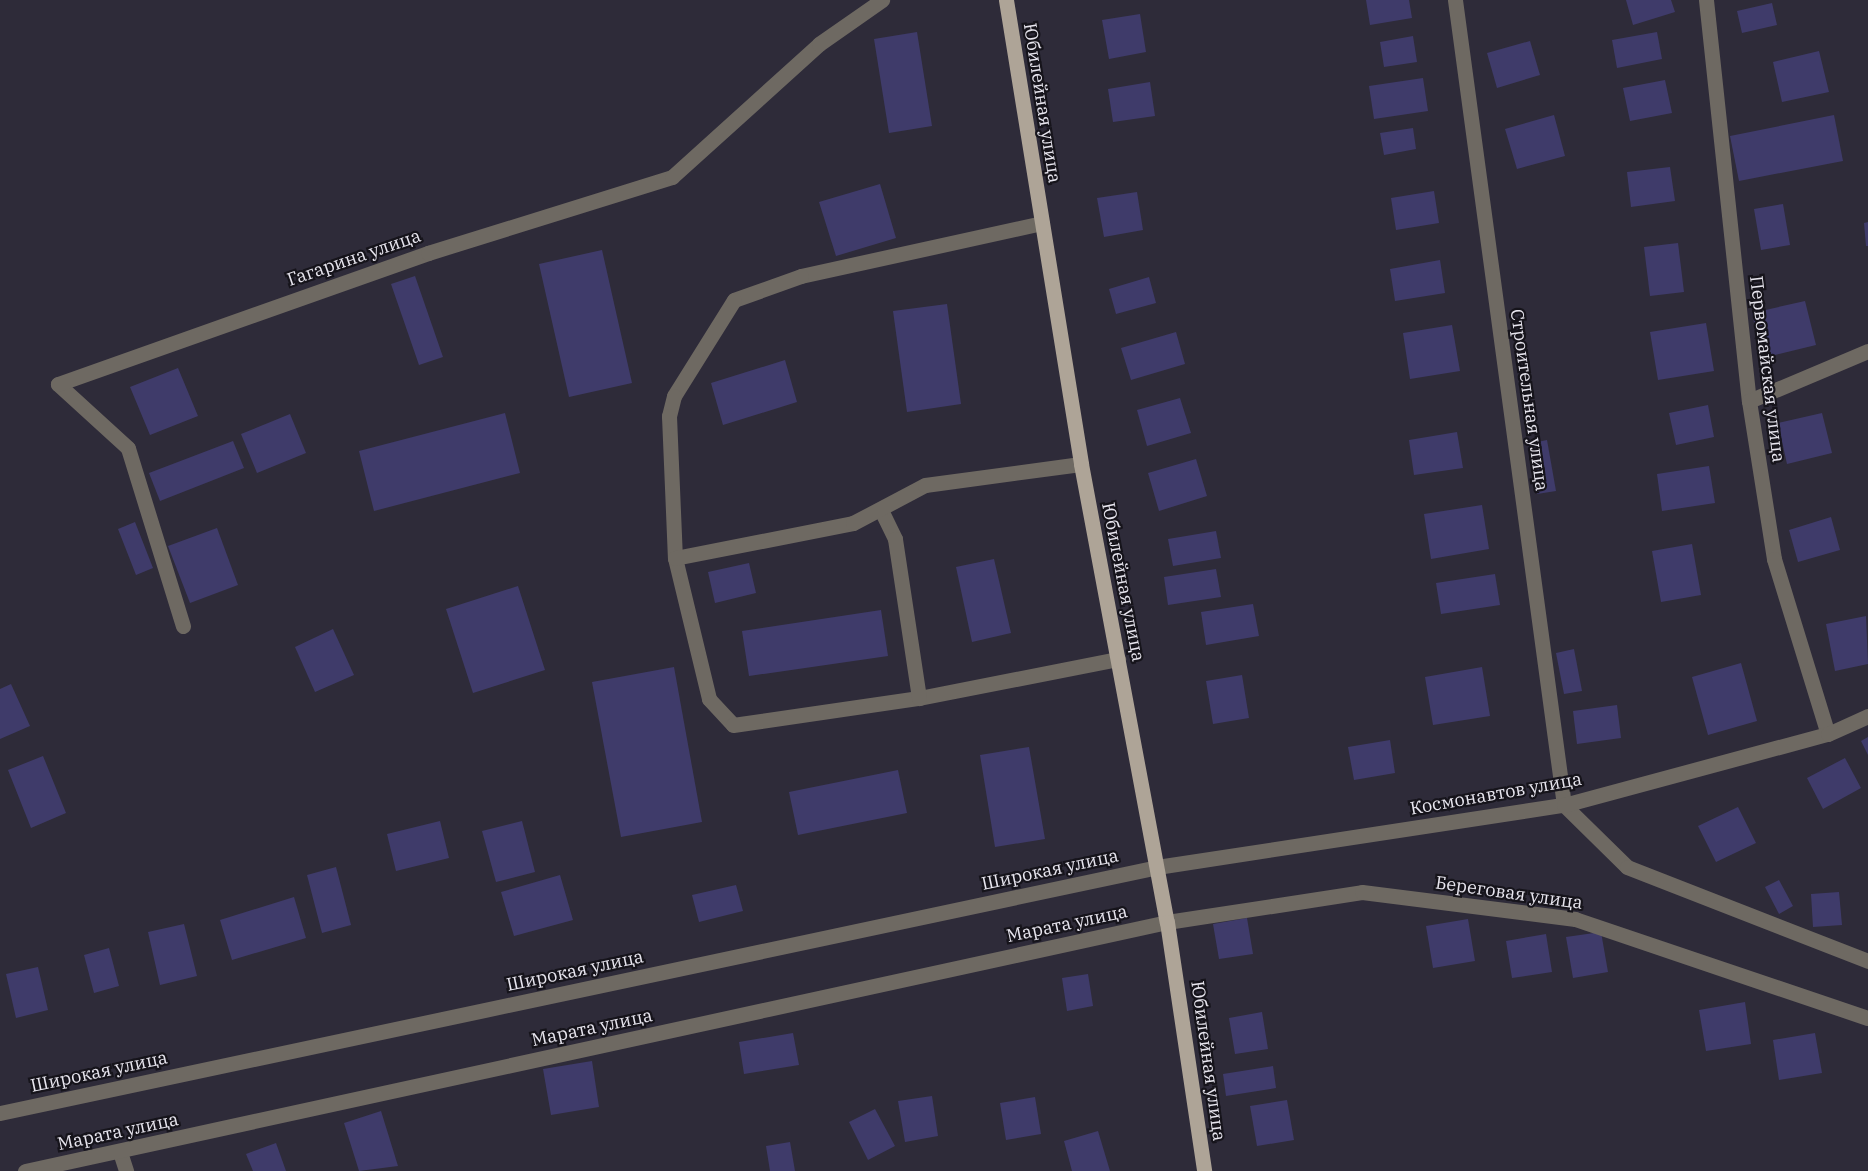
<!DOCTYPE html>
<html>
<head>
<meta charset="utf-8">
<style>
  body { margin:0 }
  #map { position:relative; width:1868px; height:1171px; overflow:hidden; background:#2e2b39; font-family:"IBM Plex Serif",serif }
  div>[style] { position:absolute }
  .building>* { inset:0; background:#3f3b6a }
  .minor>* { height:15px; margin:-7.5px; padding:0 7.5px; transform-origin:7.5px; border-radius:7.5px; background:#6e6962 }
  .major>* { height:15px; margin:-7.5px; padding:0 7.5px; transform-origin:7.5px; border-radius:7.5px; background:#aea497 }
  span { translate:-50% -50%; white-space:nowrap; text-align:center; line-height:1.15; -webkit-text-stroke:4.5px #16141b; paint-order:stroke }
  .street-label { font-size:18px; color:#e8e6ef }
</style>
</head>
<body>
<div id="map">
  <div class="building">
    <i style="clip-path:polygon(1366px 0,1409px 0,1412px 18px,1370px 25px)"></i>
    <i style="clip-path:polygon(1626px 0,1671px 0,1675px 12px,1633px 25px)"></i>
    <i style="clip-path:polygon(1772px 3px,1777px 25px,1742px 33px,1737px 11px)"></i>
    <i style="clip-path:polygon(1140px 14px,1146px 52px,1109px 59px,1102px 20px)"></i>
    <i style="clip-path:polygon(917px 32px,932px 126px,889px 133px,874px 39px)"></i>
    <i style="clip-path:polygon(1657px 32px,1662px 59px,1617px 68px,1612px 40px)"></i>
    <i style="clip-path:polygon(1413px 36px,1417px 62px,1384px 67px,1380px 42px)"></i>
    <i style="clip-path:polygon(1530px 41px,1540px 75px,1497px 88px,1487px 53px)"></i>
    <i style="clip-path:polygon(1819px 51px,1829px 92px,1782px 102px,1773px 62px)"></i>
    <i style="clip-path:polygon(1423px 78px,1428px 111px,1374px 119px,1369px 86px)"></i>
    <i style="clip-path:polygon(1665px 80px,1672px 113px,1630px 121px,1623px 88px)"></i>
    <i style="clip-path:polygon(1150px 82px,1155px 116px,1113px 122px,1108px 89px)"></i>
    <i style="clip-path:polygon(1554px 115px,1565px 156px,1517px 169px,1505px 129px)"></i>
    <i style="clip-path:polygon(1834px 115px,1843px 161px,1739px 181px,1730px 136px)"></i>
    <i style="clip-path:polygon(1413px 128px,1416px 149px,1384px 155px,1380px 133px)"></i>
    <i style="clip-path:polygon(1670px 167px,1675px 201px,1631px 207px,1627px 172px)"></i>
    <i style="clip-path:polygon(880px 184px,896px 238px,836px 256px,819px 202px)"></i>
    <i style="clip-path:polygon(1434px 191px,1439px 223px,1396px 230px,1391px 198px)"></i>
    <i style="clip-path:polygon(1137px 192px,1143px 230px,1104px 237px,1097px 198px)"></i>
    <i style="clip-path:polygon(1783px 204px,1790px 245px,1761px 250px,1754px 209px)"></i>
    <i style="clip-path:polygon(1868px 222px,1868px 246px,1866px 246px,1864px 223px)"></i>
    <i style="clip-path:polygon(1678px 243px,1684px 292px,1650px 296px,1644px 247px)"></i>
    <i style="clip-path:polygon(602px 250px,632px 383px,569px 397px,539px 264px)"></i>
    <i style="clip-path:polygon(1440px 260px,1445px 293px,1395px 301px,1390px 269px)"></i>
    <i style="clip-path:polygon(415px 276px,443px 357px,419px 365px,391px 284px)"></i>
    <i style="clip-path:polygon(1149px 277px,1156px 303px,1116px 314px,1109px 289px)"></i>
    <i style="clip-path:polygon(1805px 301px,1816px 345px,1762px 358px,1752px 313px)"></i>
    <i style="clip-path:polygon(947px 304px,961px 404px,907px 412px,893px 311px)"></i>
    <i style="clip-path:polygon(1706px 323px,1714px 371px,1658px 380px,1650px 332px)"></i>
    <i style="clip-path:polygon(1452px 325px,1460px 371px,1410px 379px,1403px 333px)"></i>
    <i style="clip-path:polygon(1176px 332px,1185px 364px,1131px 380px,1121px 348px)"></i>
    <i style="clip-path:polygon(785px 360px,797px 402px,723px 425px,711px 383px)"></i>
    <i style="clip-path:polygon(178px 368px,198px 416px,150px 435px,130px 387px)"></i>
    <i style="clip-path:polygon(1180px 398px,1191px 433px,1147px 446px,1137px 410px)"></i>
    <i style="clip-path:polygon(1708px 405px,1714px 437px,1676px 445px,1669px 413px)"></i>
    <i style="clip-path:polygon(505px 413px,520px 473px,374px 511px,359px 451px)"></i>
    <i style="clip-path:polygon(1822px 413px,1832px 453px,1787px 464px,1778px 423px)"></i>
    <i style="clip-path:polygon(290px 414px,306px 453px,257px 473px,241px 434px)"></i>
    <i style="clip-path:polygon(1457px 432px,1463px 468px,1414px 475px,1409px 440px)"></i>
    <i style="clip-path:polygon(1547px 440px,1556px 491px,1537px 494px,1528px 444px)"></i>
    <i style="clip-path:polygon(233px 441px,244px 468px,160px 501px,149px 473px)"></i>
    <i style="clip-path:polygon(1196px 459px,1207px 496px,1159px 511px,1148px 473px)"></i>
    <i style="clip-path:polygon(1709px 466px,1715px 503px,1662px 511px,1657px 474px)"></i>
    <i style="clip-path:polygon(1482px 505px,1489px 549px,1431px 559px,1424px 514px)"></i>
    <i style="clip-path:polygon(1831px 517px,1840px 550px,1798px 562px,1789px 530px)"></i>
    <i style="clip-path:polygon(135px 522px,153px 568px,136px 575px,118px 529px)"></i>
    <i style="clip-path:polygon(217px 528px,238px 585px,190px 603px,168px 546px)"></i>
    <i style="clip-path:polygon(1216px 531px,1221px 558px,1173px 566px,1168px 539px)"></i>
    <i style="clip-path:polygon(1692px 544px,1701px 595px,1661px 602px,1652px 551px)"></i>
    <i style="clip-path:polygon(994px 559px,1011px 633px,972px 642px,956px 567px)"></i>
    <i style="clip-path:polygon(749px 563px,756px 593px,715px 603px,708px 572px)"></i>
    <i style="clip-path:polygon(1216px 569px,1221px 597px,1168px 605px,1164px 577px)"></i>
    <i style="clip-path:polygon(1495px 574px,1500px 605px,1441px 614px,1436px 583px)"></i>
    <i style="clip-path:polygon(518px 586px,545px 670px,473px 693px,446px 609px)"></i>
    <i style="clip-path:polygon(1253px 604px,1259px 636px,1206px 645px,1201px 612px)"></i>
    <i style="clip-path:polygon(881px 610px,888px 656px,749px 676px,742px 631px)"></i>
    <i style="clip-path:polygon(1866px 616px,1868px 664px,1835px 671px,1826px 624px)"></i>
    <i style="clip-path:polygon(333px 629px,354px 675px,315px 692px,295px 647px)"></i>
    <i style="clip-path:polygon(1574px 649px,1582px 691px,1564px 694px,1556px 653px)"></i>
    <i style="clip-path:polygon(1741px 663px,1757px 721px,1708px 735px,1692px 677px)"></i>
    <i style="clip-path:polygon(674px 667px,702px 822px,621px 837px,592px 682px)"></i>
    <i style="clip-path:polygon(1482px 667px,1490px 716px,1433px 725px,1425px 677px)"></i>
    <i style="clip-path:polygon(1242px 675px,1249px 718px,1213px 724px,1206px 681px)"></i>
    <i style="clip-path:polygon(11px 684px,30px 726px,0 739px,0 689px)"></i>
    <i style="clip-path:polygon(1617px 705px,1621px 738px,1577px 744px,1573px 711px)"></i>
    <i style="clip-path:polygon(1868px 737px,1868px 755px,1861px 741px)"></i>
    <i style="clip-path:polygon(1390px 740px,1395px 773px,1354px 780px,1348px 747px)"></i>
    <i style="clip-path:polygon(1029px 747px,1045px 839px,995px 847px,980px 755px)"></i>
    <i style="clip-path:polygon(43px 756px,66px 813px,31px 828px,8px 770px)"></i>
    <i style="clip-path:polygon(1845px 758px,1861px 788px,1823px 809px,1807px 778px)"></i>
    <i style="clip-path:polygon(898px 770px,907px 813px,798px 835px,789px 792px)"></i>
    <i style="clip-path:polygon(1738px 807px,1756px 843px,1716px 862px,1698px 826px)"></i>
    <i style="clip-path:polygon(440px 821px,449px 858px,396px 871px,387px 834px)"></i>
    <i style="clip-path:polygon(522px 821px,535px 872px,496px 882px,482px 831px)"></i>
    <i style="clip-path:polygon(336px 867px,351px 925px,322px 933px,307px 875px)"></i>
    <i style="clip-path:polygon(560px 875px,573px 920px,514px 936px,501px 892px)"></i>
    <i style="clip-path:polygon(1779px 880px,1793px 906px,1779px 914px,1765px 887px)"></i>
    <i style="clip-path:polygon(736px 885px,743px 911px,699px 922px,692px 895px)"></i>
    <i style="clip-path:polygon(1839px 892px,1842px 925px,1813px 927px,1811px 894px)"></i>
    <i style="clip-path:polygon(294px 897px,306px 938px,232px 960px,220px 920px)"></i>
    <i style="clip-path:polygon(1247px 918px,1253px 954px,1219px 959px,1213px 924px)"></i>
    <i style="clip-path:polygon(1468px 919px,1475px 961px,1433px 968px,1426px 926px)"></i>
    <i style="clip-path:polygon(184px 924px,197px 976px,160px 985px,148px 932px)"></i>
    <i style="clip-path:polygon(1601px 932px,1608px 972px,1573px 978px,1566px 937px)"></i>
    <i style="clip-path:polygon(1546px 934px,1552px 972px,1512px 978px,1506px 941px)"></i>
    <i style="clip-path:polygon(109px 948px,119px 986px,94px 993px,84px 955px)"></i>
    <i style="clip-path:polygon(38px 967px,48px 1010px,16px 1018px,6px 974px)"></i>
    <i style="clip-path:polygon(1088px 974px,1093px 1006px,1067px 1011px,1062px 978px)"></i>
    <i style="clip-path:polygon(1745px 1002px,1751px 1044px,1706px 1051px,1699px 1010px)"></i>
    <i style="clip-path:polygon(1262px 1012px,1268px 1049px,1235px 1054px,1229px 1018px)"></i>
    <i style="clip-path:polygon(793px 1033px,799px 1065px,744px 1074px,739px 1042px)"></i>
    <i style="clip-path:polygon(1815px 1033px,1822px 1073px,1779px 1080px,1773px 1040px)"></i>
    <i style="clip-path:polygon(592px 1061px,599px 1107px,551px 1115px,543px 1069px)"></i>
    <i style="clip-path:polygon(1273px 1066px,1276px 1088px,1226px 1096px,1223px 1074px)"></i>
    <i style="clip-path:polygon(932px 1096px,938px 1136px,905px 1142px,898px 1101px)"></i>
    <i style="clip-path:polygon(1035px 1097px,1041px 1134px,1006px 1140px,1000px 1103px)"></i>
    <i style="clip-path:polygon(1287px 1100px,1294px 1140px,1257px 1146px,1250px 1106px)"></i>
    <i style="clip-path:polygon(875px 1109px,895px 1146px,868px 1160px,849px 1122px)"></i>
    <i style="clip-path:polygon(381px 1111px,398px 1166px,359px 1171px,344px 1123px)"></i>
    <i style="clip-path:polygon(1098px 1131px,1110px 1171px,1072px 1171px,1064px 1141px)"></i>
    <i style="clip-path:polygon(790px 1142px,795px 1171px,770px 1171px,766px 1146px)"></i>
    <i style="clip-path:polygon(276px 1143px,286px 1171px,253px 1171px,246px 1154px)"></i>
  </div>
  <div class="minor">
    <i style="left:1455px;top:0;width:812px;rotate:82.29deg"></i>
    <i style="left:1564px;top:805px;width:88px;rotate:44.5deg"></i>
    <i style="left:1627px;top:867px;width:259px;rotate:21.3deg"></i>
    <i style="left:1706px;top:0;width:403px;rotate:83.9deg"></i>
    <i style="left:1749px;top:401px;width:160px;rotate:81deg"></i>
    <i style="left:1774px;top:559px;width:183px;rotate:72.9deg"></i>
    <i style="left:1042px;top:223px;width:247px;rotate:167.6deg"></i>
    <i style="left:801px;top:276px;width:71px;rotate:160.3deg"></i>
    <i style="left:734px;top:300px;width:113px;rotate:122deg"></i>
    <i style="left:674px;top:396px;width:21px;rotate:104deg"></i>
    <i style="left:669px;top:416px;width:142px;rotate:87.6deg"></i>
    <i style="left:675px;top:558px;width:145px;rotate:76.4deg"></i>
    <i style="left:709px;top:699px;width:35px;rotate:47deg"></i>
    <i style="left:733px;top:725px;width:188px;rotate:-8.3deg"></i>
    <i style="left:919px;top:698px;width:203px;rotate:-11.1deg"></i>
    <i style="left:1749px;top:401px;width:129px;rotate:-22.8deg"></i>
    <i style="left:881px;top:510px;width:32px;rotate:64deg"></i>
    <i style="left:895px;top:539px;width:161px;rotate:81.4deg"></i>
    <i style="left:675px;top:558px;width:181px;rotate:-11.1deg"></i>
    <i style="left:853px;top:523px;width:81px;rotate:-27.8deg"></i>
    <i style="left:925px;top:485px;width:157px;rotate:-7.7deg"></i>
    <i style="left:183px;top:626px;width:186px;rotate:-107.2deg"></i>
    <i style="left:128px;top:448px;width:95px;rotate:-137.6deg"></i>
    <i style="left:58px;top:384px;width:393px;rotate:-19.5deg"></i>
    <i style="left:428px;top:253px;width:256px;rotate:-17.3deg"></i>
    <i style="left:672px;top:177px;width:198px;rotate:-42.1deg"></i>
    <i style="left:819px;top:44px;width:77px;rotate:-34.9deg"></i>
    <i style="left:0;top:1113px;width:1183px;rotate:-12deg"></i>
    <i style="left:1157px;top:867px;width:412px;rotate:-8.7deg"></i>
    <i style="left:1564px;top:805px;width:273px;rotate:-15.1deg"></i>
    <i style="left:1828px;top:734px;width:44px;rotate:-24.2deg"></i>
    <i style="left:120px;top:1152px;width:20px;rotate:72deg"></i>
    <i style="left:25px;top:1171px;width:1169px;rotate:-12.3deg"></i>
    <i style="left:1167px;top:922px;width:197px;rotate:-8.7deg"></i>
    <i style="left:1362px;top:892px;width:215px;rotate:7.2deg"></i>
    <i style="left:1575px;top:919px;width:309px;rotate:18.7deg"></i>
  </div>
  <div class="major">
    <i style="left:1006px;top:0;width:470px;rotate:80.8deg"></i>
    <i style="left:1081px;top:464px;width:466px;rotate:79.4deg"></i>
    <i style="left:1167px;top:922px;width:252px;rotate:81.5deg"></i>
  </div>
  <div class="street-label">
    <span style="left:1042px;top:103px;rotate:81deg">Юбилейная улица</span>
    <span style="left:354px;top:258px;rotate:-19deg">Гагарина улица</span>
    <span style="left:1767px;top:369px;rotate:83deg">Первомайская улица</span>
    <span style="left:1529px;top:400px;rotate:82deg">Строительная улица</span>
    <span style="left:1123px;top:582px;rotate:79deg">Юбилейная улица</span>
    <span style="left:1496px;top:794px;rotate:-10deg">Космонавтов улица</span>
    <span style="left:1050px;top:870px;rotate:-12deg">Широкая улица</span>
    <span style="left:1509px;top:893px;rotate:8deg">Береговая улица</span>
    <span style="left:1067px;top:924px;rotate:-12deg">Марата улица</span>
    <span style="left:575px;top:971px;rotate:-12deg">Широкая улица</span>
    <span style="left:592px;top:1028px;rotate:-12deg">Марата улица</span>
    <span style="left:1208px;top:1061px;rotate:82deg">Юбилейная улица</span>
    <span style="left:99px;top:1072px;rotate:-12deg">Широкая улица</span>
    <span style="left:118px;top:1132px;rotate:-12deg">Марата улица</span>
  </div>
</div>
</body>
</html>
